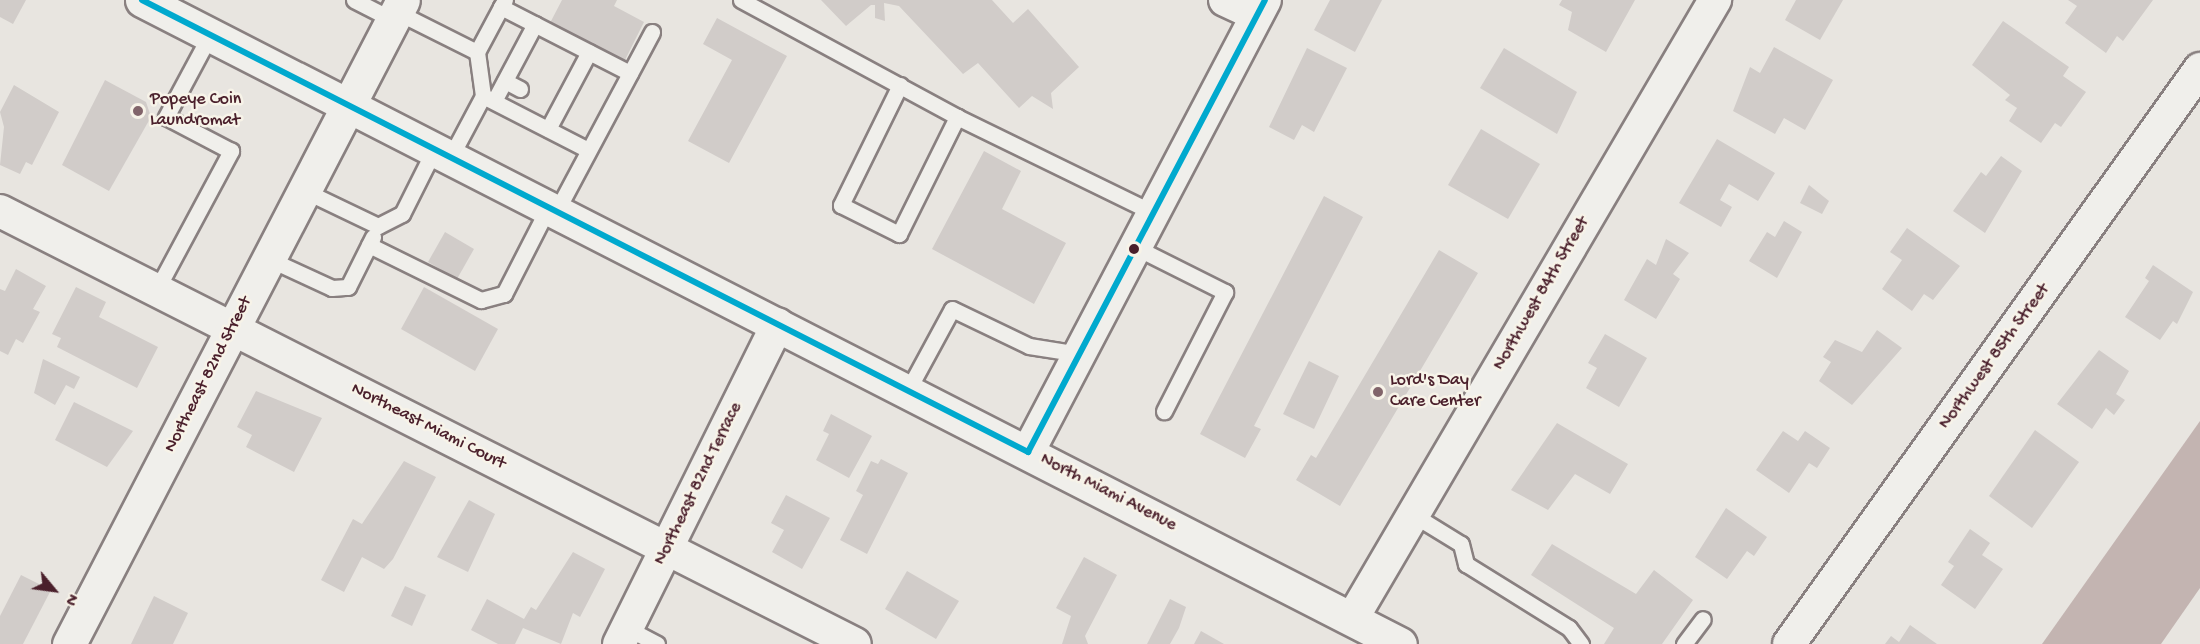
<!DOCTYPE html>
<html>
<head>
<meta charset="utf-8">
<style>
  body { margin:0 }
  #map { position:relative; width:2200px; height:644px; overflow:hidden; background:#e8e5e0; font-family:"Gochi Hand",sans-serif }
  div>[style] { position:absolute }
  .water>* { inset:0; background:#c3b4b1 }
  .building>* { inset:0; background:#d1ccc9 }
  .roads { filter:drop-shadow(2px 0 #898080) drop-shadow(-2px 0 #898080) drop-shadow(0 2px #898080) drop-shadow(0 -2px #898080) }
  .lane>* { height:15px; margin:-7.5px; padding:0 7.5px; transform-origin:7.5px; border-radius:7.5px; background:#f0efeb }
  .street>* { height:32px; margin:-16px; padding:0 16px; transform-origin:16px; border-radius:16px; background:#f0efeb }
  .secondary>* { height:33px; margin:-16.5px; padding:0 16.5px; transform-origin:16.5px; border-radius:16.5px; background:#f0efeb }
  .primary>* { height:33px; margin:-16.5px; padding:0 16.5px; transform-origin:16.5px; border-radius:16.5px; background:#f0efeb }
  .bus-1>* { height:6px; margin:-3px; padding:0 3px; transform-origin:3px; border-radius:3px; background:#00a9ce }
  .dots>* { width:16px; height:16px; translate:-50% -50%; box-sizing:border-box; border:3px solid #f7f3e8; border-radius:50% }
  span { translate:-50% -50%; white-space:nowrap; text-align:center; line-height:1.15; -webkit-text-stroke:5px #f7f3e8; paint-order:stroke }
  .poi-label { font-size:18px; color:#4a1f2b }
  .left { translate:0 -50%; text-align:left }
  .street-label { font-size:18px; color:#4a1f2b }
  .north { position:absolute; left:24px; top:560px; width:60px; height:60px; -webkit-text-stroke:4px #f7f3e8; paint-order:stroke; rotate:119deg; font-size:16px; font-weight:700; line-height:24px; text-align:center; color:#4a1f2b }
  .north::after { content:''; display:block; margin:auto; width:21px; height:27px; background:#4a1f2b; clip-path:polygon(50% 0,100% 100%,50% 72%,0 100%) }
</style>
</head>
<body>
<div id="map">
  <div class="water">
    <i style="clip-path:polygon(2200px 421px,2200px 588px,2161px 644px,2042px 644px)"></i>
  </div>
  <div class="building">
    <i style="clip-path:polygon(0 0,26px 0,13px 24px,0 17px)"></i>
    <i style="clip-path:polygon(562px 0,617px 0,614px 6px,644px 22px,624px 62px,550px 23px)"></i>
    <i style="clip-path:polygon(821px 0,992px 0,1013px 23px,1028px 9px,1079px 67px,1051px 93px,1053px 109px,1032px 96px,1019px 108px,978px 63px,963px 74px,899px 6px,884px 3px,885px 21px,875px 18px,875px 5px,871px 5px,846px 26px)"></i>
    <i style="clip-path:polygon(1330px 0,1382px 0,1355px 52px,1314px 30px)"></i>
    <i style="clip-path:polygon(1562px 0,1635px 0,1606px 52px,1568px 30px,1572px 12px,1559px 5px)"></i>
    <i style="clip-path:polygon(1796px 0,1843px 0,1820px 40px,1785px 20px)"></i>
    <i style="clip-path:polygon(2068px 0,2153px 0,2123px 41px,2117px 36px,2106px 53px,2065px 23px,2077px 6px)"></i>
    <i style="clip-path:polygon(717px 18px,787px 56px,729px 163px,688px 141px,732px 60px,703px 44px)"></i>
    <i style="clip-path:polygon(2003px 21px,2069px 67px,2063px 76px,2086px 92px,2061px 127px,2055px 123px,2041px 143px,2009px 121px,2017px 108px,2005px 100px,2010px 95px,1972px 65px)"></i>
    <i style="clip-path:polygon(1774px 47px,1833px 80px,1805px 130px,1784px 118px,1775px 134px,1733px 111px,1750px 67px,1760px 73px)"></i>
    <i style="clip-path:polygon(1307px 48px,1347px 68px,1314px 132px,1302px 125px,1294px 140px,1269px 127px)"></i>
    <i style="clip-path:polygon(1504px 48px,1577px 92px,1557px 134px,1480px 88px)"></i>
    <i style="clip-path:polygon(105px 80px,146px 102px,151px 117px,109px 191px,62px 165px)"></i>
    <i style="clip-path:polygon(14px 85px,59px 112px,32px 165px,26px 162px,20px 174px,0 165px,4px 127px,0 112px)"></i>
    <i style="clip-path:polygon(1481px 129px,1540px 164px,1508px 219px,1448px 185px)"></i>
    <i style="clip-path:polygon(1717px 139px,1775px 173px,1758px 201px,1729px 184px,1720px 200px,1732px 207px,1721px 227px,1679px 203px)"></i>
    <i style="clip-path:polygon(984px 151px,1021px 171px,1002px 209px,1066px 243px,1034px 304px,932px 249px)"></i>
    <i style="clip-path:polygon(2001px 156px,2022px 171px,1985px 233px,1953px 211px,1981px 172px,1986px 176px)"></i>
    <i style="clip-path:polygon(1809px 185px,1829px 201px,1822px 214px,1800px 203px)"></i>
    <i style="clip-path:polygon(1324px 196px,1363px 217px,1254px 426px,1261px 429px,1245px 458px,1200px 434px)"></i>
    <i style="clip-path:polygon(1784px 221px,1802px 232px,1777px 278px,1749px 261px,1767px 232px,1775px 237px)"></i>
    <i style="clip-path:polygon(1907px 228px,1960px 266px,1933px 300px,1924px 294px,1912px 311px,1882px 289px,1902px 260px,1890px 252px)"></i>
    <i style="clip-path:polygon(445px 232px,474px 249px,457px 279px,428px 262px)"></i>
    <i style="clip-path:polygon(1666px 239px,1689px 253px,1673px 274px,1680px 279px,1656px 319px,1624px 300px,1647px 259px,1656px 265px)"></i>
    <i style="clip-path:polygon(1439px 250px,1478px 273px,1340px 506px,1296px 480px,1311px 455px,1316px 458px)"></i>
    <i style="clip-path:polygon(2153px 265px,2193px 292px,2177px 324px,2173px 321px,2160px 340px,2125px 317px,2149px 281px,2145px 278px)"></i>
    <i style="clip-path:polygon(16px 269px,46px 286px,33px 309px,40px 312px,23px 343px,16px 339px,8px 355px,0 351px,0 289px,5px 291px)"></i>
    <i style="clip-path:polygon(76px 287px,106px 302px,99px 317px,158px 347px,137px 388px,57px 347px,61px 338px,52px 334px)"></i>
    <i style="clip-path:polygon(424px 287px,498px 329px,475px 371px,401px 329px)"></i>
    <i style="clip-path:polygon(1877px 330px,1902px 348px,1852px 405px,1819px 381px,1831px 362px,1823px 357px,1835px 340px,1862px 352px)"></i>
    <i style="clip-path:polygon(1605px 334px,1647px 358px,1619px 407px,1586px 388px,1597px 368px,1588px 363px)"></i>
    <i style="clip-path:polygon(2099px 350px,2129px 371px,2116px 394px,2125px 400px,2114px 415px,2106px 408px,2092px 429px,2057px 404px)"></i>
    <i style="clip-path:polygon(43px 359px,80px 377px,74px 389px,66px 385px,55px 405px,34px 393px)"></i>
    <i style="clip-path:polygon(1309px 361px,1339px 376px,1314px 429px,1283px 414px)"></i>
    <i style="clip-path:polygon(256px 391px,322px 418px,294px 472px,246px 447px,252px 435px,237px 427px)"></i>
    <i style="clip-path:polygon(74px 402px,133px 431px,107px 467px,55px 440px)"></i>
    <i style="clip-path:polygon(831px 414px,872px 436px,849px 478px,816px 460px,829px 434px,823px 431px)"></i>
    <i style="clip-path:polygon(1557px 423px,1628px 464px,1610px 494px,1575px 474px,1548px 510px,1511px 490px)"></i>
    <i style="clip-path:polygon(2035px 430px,2079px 462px,2032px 528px,1989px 496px)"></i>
    <i style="clip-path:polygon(1783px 431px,1798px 441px,1805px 431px,1830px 448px,1817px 468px,1809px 463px,1789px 493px,1756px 470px)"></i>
    <i style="clip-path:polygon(881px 459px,908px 473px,867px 554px,840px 540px,863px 495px,856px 491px,871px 461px,878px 464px)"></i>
    <i style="clip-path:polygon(404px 461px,436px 477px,393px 559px,384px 569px,362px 557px,344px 592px,321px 580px,353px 519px,362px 524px)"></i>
    <i style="clip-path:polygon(786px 495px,830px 518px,802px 569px,772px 552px,784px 530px,771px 523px)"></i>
    <i style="clip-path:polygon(469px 500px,495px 514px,468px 572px,437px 557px)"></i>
    <i style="clip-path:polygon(1726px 508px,1767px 537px,1754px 556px,1747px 551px,1727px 579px,1695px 557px)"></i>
    <i style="clip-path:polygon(1970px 529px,1990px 543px,1982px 555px,2003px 569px,1975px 609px,1941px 585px,1954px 566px,1948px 562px)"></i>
    <i style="clip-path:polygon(1552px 544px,1636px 594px,1654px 570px,1693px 600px,1662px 644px,1604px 644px,1614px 628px,1531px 575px)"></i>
    <i style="clip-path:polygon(573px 552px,605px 569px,580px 617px,573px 613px,561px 644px,523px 628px,515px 644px,498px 644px,471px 630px,487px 599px,524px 619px,531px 607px,536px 610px)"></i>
    <i style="clip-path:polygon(1084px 557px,1117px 575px,1085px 636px,1088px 644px,1062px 644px,1071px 616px,1056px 608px)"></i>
    <i style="clip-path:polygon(907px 571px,959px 601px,936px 639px,885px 609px)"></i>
    <i style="clip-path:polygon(21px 575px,51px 590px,23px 644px,0 644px,0 616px)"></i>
    <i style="clip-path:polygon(405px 586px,426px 595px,412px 626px,391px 616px)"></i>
    <i style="clip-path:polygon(154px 596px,188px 613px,173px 644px,131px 644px)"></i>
    <i style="clip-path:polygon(1170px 599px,1186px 607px,1179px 628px,1170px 644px,1147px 644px)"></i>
    <i style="clip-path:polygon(1910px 625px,1937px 644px,1885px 644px,1891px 636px,1899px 642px)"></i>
    <i style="clip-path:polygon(1201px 631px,1224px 644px,1194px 644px)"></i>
  </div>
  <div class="roads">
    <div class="lane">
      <i style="left:354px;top:0;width:44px;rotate:27.1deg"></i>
      <i style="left:505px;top:0;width:8px;rotate:120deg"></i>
      <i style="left:501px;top:7px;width:145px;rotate:27.1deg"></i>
      <i style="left:741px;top:0;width:246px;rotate:28.4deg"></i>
      <i style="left:957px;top:117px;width:219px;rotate:26deg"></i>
      <i style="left:397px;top:12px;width:89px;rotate:26.6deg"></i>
      <i style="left:477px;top:52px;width:44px;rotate:82.2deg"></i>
      <i style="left:483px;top:96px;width:70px;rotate:118deg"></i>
      <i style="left:477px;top:52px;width:51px;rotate:-61.9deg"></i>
      <i style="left:505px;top:81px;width:17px;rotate:28deg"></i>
      <i style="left:900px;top:85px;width:134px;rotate:116.2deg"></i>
      <i style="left:841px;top:205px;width:65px;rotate:26.6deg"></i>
      <i style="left:899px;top:234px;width:131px;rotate:-63.6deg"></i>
      <i style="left:483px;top:96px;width:118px;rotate:27.2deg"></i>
      <i style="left:494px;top:101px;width:87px;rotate:-62deg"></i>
      <i style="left:548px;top:129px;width:87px;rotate:-62deg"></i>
      <i style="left:305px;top:191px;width:81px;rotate:25.6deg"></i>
      <i style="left:378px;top:226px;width:27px;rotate:-27deg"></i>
      <i style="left:402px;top:214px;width:72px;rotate:-63.4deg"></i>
      <i style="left:556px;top:212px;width:204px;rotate:-61.9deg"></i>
      <i style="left:369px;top:245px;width:125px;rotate:26.2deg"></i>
      <i style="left:481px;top:300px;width:24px;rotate:-15deg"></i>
      <i style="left:504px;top:294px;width:97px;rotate:-62.9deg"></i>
      <i style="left:1135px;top:247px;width:101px;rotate:26.6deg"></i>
      <i style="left:1225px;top:292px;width:134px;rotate:117.1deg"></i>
      <i style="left:269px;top:259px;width:69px;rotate:24.7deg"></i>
      <i style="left:332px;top:288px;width:16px;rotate:-4deg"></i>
      <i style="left:348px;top:287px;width:56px;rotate:-63.4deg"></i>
      <i style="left:157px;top:289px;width:157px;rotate:-61.8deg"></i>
      <i style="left:231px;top:151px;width:73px;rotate:-152.4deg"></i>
      <i style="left:166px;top:117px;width:93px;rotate:-61.8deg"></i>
      <i style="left:908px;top:390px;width:92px;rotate:-61.5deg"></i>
      <i style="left:952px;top:309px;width:85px;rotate:25.7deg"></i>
      <i style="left:1029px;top:346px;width:52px;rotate:8.9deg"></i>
      <i style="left:1412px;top:514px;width:57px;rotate:31.5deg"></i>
      <i style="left:1461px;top:544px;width:21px;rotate:76deg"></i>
      <i style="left:1466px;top:564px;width:121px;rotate:31.9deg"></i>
      <i style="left:1569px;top:628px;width:20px;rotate:53deg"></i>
      <i style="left:627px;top:628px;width:34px;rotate:28deg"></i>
      <i style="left:1684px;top:644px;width:31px;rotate:-53deg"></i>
    </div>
    <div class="street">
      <i style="left:1225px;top:0;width:35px;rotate:25deg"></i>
      <i style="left:0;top:211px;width:958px;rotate:26.86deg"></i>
      <i style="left:1028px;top:452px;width:510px;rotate:-62.33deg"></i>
      <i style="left:1352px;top:619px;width:718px;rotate:-59.61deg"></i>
      <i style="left:619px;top:644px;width:357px;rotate:-63.6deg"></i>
      <i style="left:1789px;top:644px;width:707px;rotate:-54.44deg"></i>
    </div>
    <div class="secondary">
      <i style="left:142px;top:0;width:1413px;rotate:27.11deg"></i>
    </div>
    <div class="primary">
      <i style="left:69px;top:644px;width:725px;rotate:-62.59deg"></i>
    </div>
  </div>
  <div class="bus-1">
    <i style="left:142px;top:0;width:995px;rotate:27.03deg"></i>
    <i style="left:1028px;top:452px;width:510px;rotate:-62.33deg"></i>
  </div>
  <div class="dots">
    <i style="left:138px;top:111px;background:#81646a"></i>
    <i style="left:1134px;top:249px;background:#4a1f2b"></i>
    <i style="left:1378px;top:392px;background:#81646a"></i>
  </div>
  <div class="poi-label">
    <span class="left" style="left:150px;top:111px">Popeye Coin<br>Laundromat</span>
    <span class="left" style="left:1390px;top:392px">Lord's Day<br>Care Center</span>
  </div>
  <div class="street-label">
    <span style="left:1542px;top:294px;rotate:-60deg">Northwest 84th Street</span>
    <span style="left:1995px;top:357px;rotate:-54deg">Northwest 85th Street</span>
    <span style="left:209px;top:375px;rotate:-63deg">Northeast 82nd Street</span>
    <span style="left:428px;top:427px;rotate:27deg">Northeast Miami Court</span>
    <span style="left:699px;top:484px;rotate:-64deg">Northeast 82nd Terrace</span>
    <span style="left:1108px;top:493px;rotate:27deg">North Miami Avenue</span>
  </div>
  <div class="north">N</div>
</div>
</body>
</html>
